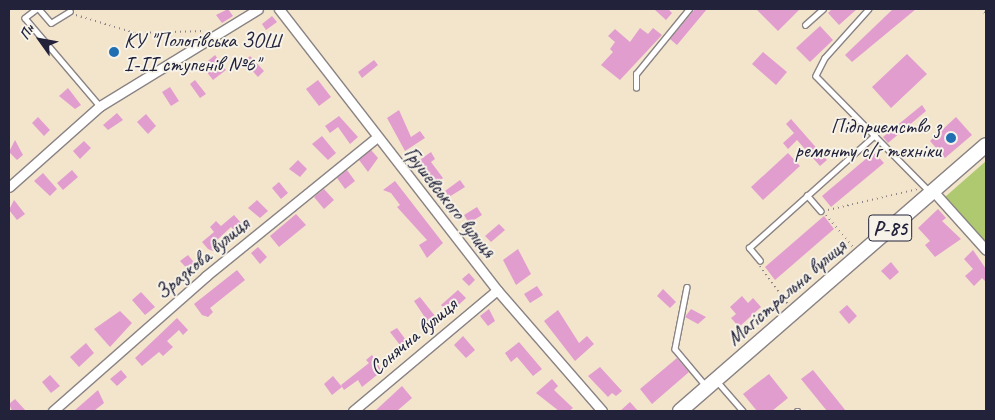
<!DOCTYPE html>
<html>
<head>
<meta charset="utf-8">
<style>
  body { margin:0 }
  #map { position:relative; width:995px; height:420px; overflow:hidden; background:#f3e4cc; font-family:Caveat,sans-serif }
  div>[style] { position:absolute }
  .green>* { inset:0; background:#aec970 }
  .building>* { inset:0; background:#e29dcf }
  .path>* { height:2px; margin-top:-1px; transform-origin:0; background:repeating-linear-gradient(90deg,#8a8384 0 1px,transparent 0 5px) }
  .roads { filter:drop-shadow(1px 0 #8a8384) drop-shadow(-1px 0 #8a8384) drop-shadow(0 1px #8a8384) drop-shadow(0 -1px #8a8384) }
  .lane>* { height:4.5px; margin:-2.25px; padding:0 2.25px; transform-origin:2.25px; border-radius:2.25px; background:#fff }
  .street>* { height:9px; margin:-4.5px; padding:0 4.5px; transform-origin:4.5px; border-radius:4.5px; background:#fff }
  .primary>* { height:14px; margin:-7px; padding:0 7px; transform-origin:7px; border-radius:7px; background:#fff }
  .dots>* { width:14px; height:14px; translate:-50% -50%; box-sizing:border-box; border:2px solid #f7f3e8; border-radius:50% }
  span { translate:-50% -50%; white-space:nowrap; text-align:center; line-height:1.15; -webkit-text-stroke:4px #f7f3e8; paint-order:stroke }
  .shield-label span { padding:1px 4px; background:#f7f3e8; border:1px solid; border-radius:4px; -webkit-text-stroke-width:0 }
  .shield-label { font-size:20px; color:#22223b; font-weight:700 }
  .poi-label { font-size:21px; color:#22223b }
  .left { translate:0 -50%; text-align:left }
  .right { translate:-100% -50%; text-align:right }
  .street-label { font-size:21px; color:#22223b }
  .frame { position:absolute; inset:0; border:10px solid #22223b; pointer-events:none }
  .north { position:absolute; left:15px; top:15px; width:50px; height:50px; -webkit-text-stroke:4px #f7f3e8; paint-order:stroke; rotate:302deg; font-size:14px; font-weight:700; line-height:20px; text-align:center; color:#22223b }
  .north::after { content:''; display:block; margin:auto; width:18px; height:22px; background:#22223b; clip-path:polygon(50% 0,100% 100%,50% 72%,0 100%) }
</style>
</head>
<body>
<div id="map">
  <div class="green">
    <i style="clip-path:polygon(986px 161px,986px 243px,945px 197px)"></i>
  </div>
  <div class="building">
    <i style="clip-path:polygon(228px 9px,233px 16px,222px 23px,216px 15px)"></i>
    <i style="clip-path:polygon(654px 9px,668px 9px,672px 13px,666px 20px)"></i>
    <i style="clip-path:polygon(695px 9px,707px 9px,677px 45px,670px 39px)"></i>
    <i style="clip-path:polygon(756px 9px,800px 9px,778px 31px)"></i>
    <i style="clip-path:polygon(832px 9px,857px 9px,839px 25px,828px 13px)"></i>
    <i style="clip-path:polygon(893px 9px,916px 9px,852px 62px,845px 55px)"></i>
    <i style="clip-path:polygon(272px 16px,277px 22px,266px 30px,262px 24px)"></i>
    <i style="clip-path:polygon(820px 26px,833px 40px,810px 62px,796px 48px)"></i>
    <i style="clip-path:polygon(640px 28px,648px 34px,653px 28px,662px 35px,620px 80px,601px 65px,613px 52px,610px 49px,615px 42px,608px 36px,615px 29px,630px 42px)"></i>
    <i style="clip-path:polygon(763px 52px,787px 72px,776px 85px,752px 64px)"></i>
    <i style="clip-path:polygon(907px 54px,927px 74px,891px 108px,872px 87px)"></i>
    <i style="clip-path:polygon(215px 55px,226px 70px,213px 80px,202px 66px)"></i>
    <i style="clip-path:polygon(250px 56px,264px 71px,258px 77px,244px 62px)"></i>
    <i style="clip-path:polygon(374px 60px,378px 65px,362px 78px,358px 72px)"></i>
    <i style="clip-path:polygon(195px 80px,206px 94px,200px 98px,190px 84px)"></i>
    <i style="clip-path:polygon(318px 80px,331px 97px,319px 106px,306px 89px)"></i>
    <i style="clip-path:polygon(170px 87px,179px 101px,171px 106px,162px 92px)"></i>
    <i style="clip-path:polygon(68px 88px,81px 105px,75px 109px,59px 96px)"></i>
    <i style="clip-path:polygon(922px 105px,926px 111px,888px 143px,883px 137px)"></i>
    <i style="clip-path:polygon(399px 110px,411px 137px,420px 131px,425px 138px,405px 151px,387px 118px)"></i>
    <i style="clip-path:polygon(117px 113px,123px 120px,108px 130px,103px 125px)"></i>
    <i style="clip-path:polygon(146px 114px,156px 126px,148px 134px,137px 122px)"></i>
    <i style="clip-path:polygon(339px 116px,358px 137px,350px 144px,338px 127px,330px 133px,325px 126px)"></i>
    <i style="clip-path:polygon(38px 117px,50px 130px,44px 136px,32px 123px)"></i>
    <i style="clip-path:polygon(956px 117px,972px 135px,945px 158px,930px 141px)"></i>
    <i style="clip-path:polygon(791px 119px,827px 160px,820px 166px,797px 140px,788px 149px,783px 143px,794px 133px,786px 124px)"></i>
    <i style="clip-path:polygon(322px 136px,336px 153px,328px 160px,312px 144px)"></i>
    <i style="clip-path:polygon(15px 140px,23px 155px,17px 160px,9px 152px)"></i>
    <i style="clip-path:polygon(84px 141px,91px 148px,80px 159px,73px 151px)"></i>
    <i style="clip-path:polygon(371px 150px,378px 158px,368px 172px,359px 160px)"></i>
    <i style="clip-path:polygon(431px 152px,435px 159px,431px 162px,443px 178px,433px 186px,418px 161px)"></i>
    <i style="clip-path:polygon(874px 152px,884px 163px,831px 207px,822px 196px)"></i>
    <i style="clip-path:polygon(788px 153px,800px 166px,763px 200px,751px 187px)"></i>
    <i style="clip-path:polygon(298px 160px,307px 169px,300px 177px,289px 169px)"></i>
    <i style="clip-path:polygon(72px 170px,78px 177px,63px 190px,57px 183px)"></i>
    <i style="clip-path:polygon(347px 170px,355px 181px,345px 189px,337px 178px)"></i>
    <i style="clip-path:polygon(43px 173px,57px 189px,50px 196px,34px 181px)"></i>
    <i style="clip-path:polygon(460px 180px,465px 187px,449px 197px,445px 191px)"></i>
    <i style="clip-path:polygon(395px 181px,443px 243px,427px 258px,419px 245px,427px 240px,397px 207px,400px 205px,391px 193px,383px 190px)"></i>
    <i style="clip-path:polygon(279px 182px,288px 193px,281px 199px,272px 188px)"></i>
    <i style="clip-path:polygon(324px 189px,334px 200px,324px 209px,314px 197px)"></i>
    <i style="clip-path:polygon(14px 200px,25px 214px,17px 220px,9px 210px)"></i>
    <i style="clip-path:polygon(257px 200px,268px 211px,260px 218px,248px 208px)"></i>
    <i style="clip-path:polygon(477px 207px,482px 215px,469px 223px,464px 215px)"></i>
    <i style="clip-path:polygon(938px 209px,946px 218px,942px 221px,961px 239px,935px 257px,925px 245px,930px 241px,918px 228px)"></i>
    <i style="clip-path:polygon(296px 214px,306px 225px,279px 247px,270px 236px)"></i>
    <i style="clip-path:polygon(234px 215px,243px 225px,236px 232px,231px 227px,217px 240px,221px 245px,213px 251px,208px 249px,202px 242px,214px 232px,210px 227px,216px 221px,221px 226px)"></i>
    <i style="clip-path:polygon(824px 216px,834px 229px,775px 280px,765px 267px)"></i>
    <i style="clip-path:polygon(499px 224px,505px 230px,491px 242px,485px 236px)"></i>
    <i style="clip-path:polygon(258px 247px,267px 257px,260px 264px,251px 253px)"></i>
    <i style="clip-path:polygon(518px 249px,531px 274px,516px 285px,503px 260px)"></i>
    <i style="clip-path:polygon(973px 250px,986px 269px,986px 282px,982px 278px,974px 286px,965px 276px,973px 269px,964px 259px)"></i>
    <i style="clip-path:polygon(188px 255px,197px 266px,190px 272px,180px 261px)"></i>
    <i style="clip-path:polygon(891px 262px,899px 272px,890px 280px,881px 271px)"></i>
    <i style="clip-path:polygon(237px 270px,245px 280px,210px 308px,213px 312px,208px 317px,202px 315px,194px 304px)"></i>
    <i style="clip-path:polygon(469px 273px,475px 280px,469px 286px,462px 279px)"></i>
    <i style="clip-path:polygon(537px 286px,543px 295px,530px 303px,524px 294px)"></i>
    <i style="clip-path:polygon(663px 289px,676px 302px,670px 308px,657px 296px)"></i>
    <i style="clip-path:polygon(458px 290px,466px 298px,449px 314px,441px 305px)"></i>
    <i style="clip-path:polygon(141px 292px,155px 307px,145px 315px,132px 300px)"></i>
    <i style="clip-path:polygon(742px 296px,748px 303px,753px 298px,761px 307px,739px 327px,731px 318px,736px 314px,730px 307px)"></i>
    <i style="clip-path:polygon(420px 297px,435px 316px,428px 322px,414px 301px)"></i>
    <i style="clip-path:polygon(847px 305px,857px 316px,849px 324px,839px 312px)"></i>
    <i style="clip-path:polygon(489px 309px,495px 321px,488px 326px,480px 316px)"></i>
    <i style="clip-path:polygon(691px 309px,706px 317px,698px 324px,685px 317px)"></i>
    <i style="clip-path:polygon(558px 310px,579px 343px,587px 336px,594px 344px,575px 361px,544px 321px)"></i>
    <i style="clip-path:polygon(120px 311px,132px 323px,110px 347px,94px 329px)"></i>
    <i style="clip-path:polygon(177px 318px,188px 330px,183px 335px,179px 330px,167px 341px,173px 347px,163px 356px,159px 352px,142px 366px,135px 358px)"></i>
    <i style="clip-path:polygon(397px 328px,409px 344px,403px 349px,390px 332px)"></i>
    <i style="clip-path:polygon(463px 336px,475px 350px,466px 358px,454px 345px)"></i>
    <i style="clip-path:polygon(519px 342px,542px 369px,533px 376px,517px 357px,511px 362px,505px 353px)"></i>
    <i style="clip-path:polygon(86px 343px,94px 353px,79px 367px,70px 357px)"></i>
    <i style="clip-path:polygon(372px 355px,382px 371px,362px 387px,358px 380px,344px 390px,341px 385px,369px 363px,366px 360px)"></i>
    <i style="clip-path:polygon(677px 358px,689px 372px,652px 404px,640px 389px)"></i>
    <i style="clip-path:polygon(600px 367px,622px 391px,616px 396px,612px 393px,608px 397px,588px 376px)"></i>
    <i style="clip-path:polygon(121px 370px,127px 377px,117px 386px,110px 379px)"></i>
    <i style="clip-path:polygon(813px 370px,846px 411px,827px 411px,801px 379px)"></i>
    <i style="clip-path:polygon(769px 374px,788px 398px,772px 411px,757px 411px,743px 394px)"></i>
    <i style="clip-path:polygon(50px 375px,60px 386px,51px 393px,42px 382px)"></i>
    <i style="clip-path:polygon(333px 376px,342px 387px,332px 395px,324px 384px)"></i>
    <i style="clip-path:polygon(552px 379px,558px 386px,554px 390px,573px 408px,569px 411px,559px 411px,536px 393px)"></i>
    <i style="clip-path:polygon(402px 386px,412px 398px,397px 411px,375px 411px)"></i>
    <i style="clip-path:polygon(98px 390px,104px 403px,94px 411px,74px 411px)"></i>
    <i style="clip-path:polygon(15px 399px,26px 411px,12px 411px,9px 404px)"></i>
    <i style="clip-path:polygon(630px 402px,638px 411px,620px 411px)"></i>
  </div>
  <div class="path">
    <i style="left:980px;top:9px;width:8px;rotate:40deg"></i>
    <i style="left:76px;top:15px;width:62px;rotate:17deg"></i>
    <i style="left:135px;top:33px;width:70px;rotate:-1.6deg"></i>
    <i style="left:828px;top:210px;width:92px;rotate:-13.1deg"></i>
    <i style="left:826px;top:215px;width:42px;rotate:49.8deg"></i>
    <i style="left:760px;top:266px;width:47px;rotate:53.6deg"></i>
  </div>
  <div class="roads">
    <div class="lane">
      <i style="left:37px;top:9px;width:15px;rotate:143deg"></i>
      <i style="left:25px;top:18px;width:116px;rotate:49.6deg"></i>
      <i style="left:39px;top:9px;width:18px;rotate:49deg"></i>
      <i style="left:51px;top:23px;width:22px;rotate:-32deg"></i>
      <i style="left:869px;top:9px;width:66px;rotate:131.9deg"></i>
      <i style="left:825px;top:58px;width:20px;rotate:117deg"></i>
      <i style="left:816px;top:76px;width:161px;rotate:45.5deg"></i>
      <i style="left:805px;top:25px;width:24px;rotate:-42deg"></i>
      <i style="left:636px;top:88px;width:14px;rotate:-90deg"></i>
      <i style="left:636px;top:74px;width:84px;rotate:-50.8deg"></i>
      <i style="left:807px;top:195px;width:21px;rotate:49deg"></i>
      <i style="left:760px;top:261px;width:17px;rotate:-130deg"></i>
      <i style="left:749px;top:248px;width:169px;rotate:-41.9deg"></i>
      <i style="left:687px;top:287px;width:63px;rotate:101deg"></i>
      <i style="left:675px;top:349px;width:48px;rotate:50deg"></i>
      <i style="left:716px;top:380px;width:41px;rotate:48.9deg"></i>
      <i style="left:797px;top:411px;width:1px"></i>
    </div>
    <div class="street">
      <i style="left:279px;top:9px;width:356px;rotate:52.2deg"></i>
      <i style="left:497px;top:290px;width:160px;rotate:49deg"></i>
      <i style="left:9px;top:187px;width:122px;rotate:-41.7deg"></i>
      <i style="left:100px;top:106px;width:185px;rotate:-31.5deg"></i>
      <i style="left:933px;top:191px;width:79px;rotate:48.1deg"></i>
      <i style="left:53px;top:411px;width:204px;rotate:-41.4deg"></i>
      <i style="left:206px;top:276px;width:220px;rotate:-39.1deg"></i>
      <i style="left:353px;top:411px;width:188px;rotate:-40deg"></i>
    </div>
    <div class="primary">
      <i style="left:680px;top:411px;width:405px;rotate:-41deg"></i>
    </div>
  </div>
  <div class="dots">
    <i style="left:114px;top:52px;background:#1f6fb2"></i>
    <i style="left:951px;top:138px;background:#1f6fb2"></i>
  </div>
  <div class="shield-label">
    <span style="left:890px;top:228px">Р-85</span>
  </div>
  <div class="poi-label">
    <span class="left" style="left:124px;top:52px">КУ "Пологівська ЗОШ<br>І-ІІ ступенів №6"</span>
    <span class="right" style="left:941px;top:138px">Підприємство з<br>ремонту с/г техніки</span>
  </div>
  <div class="street-label">
    <span style="left:450px;top:202px;rotate:52deg">Грушевського вулиця</span>
    <span style="left:202px;top:258px;rotate:-40deg">Зразкова вулиця</span>
    <span style="left:786px;top:292px;rotate:-41deg">Магістральна вулиця</span>
    <span style="left:413px;top:336px;rotate:-40deg">Сонячна вулиця</span>
  </div>
  <div class="frame"></div>
  <div class="north">Пн</div>
</div>
</body>
</html>
